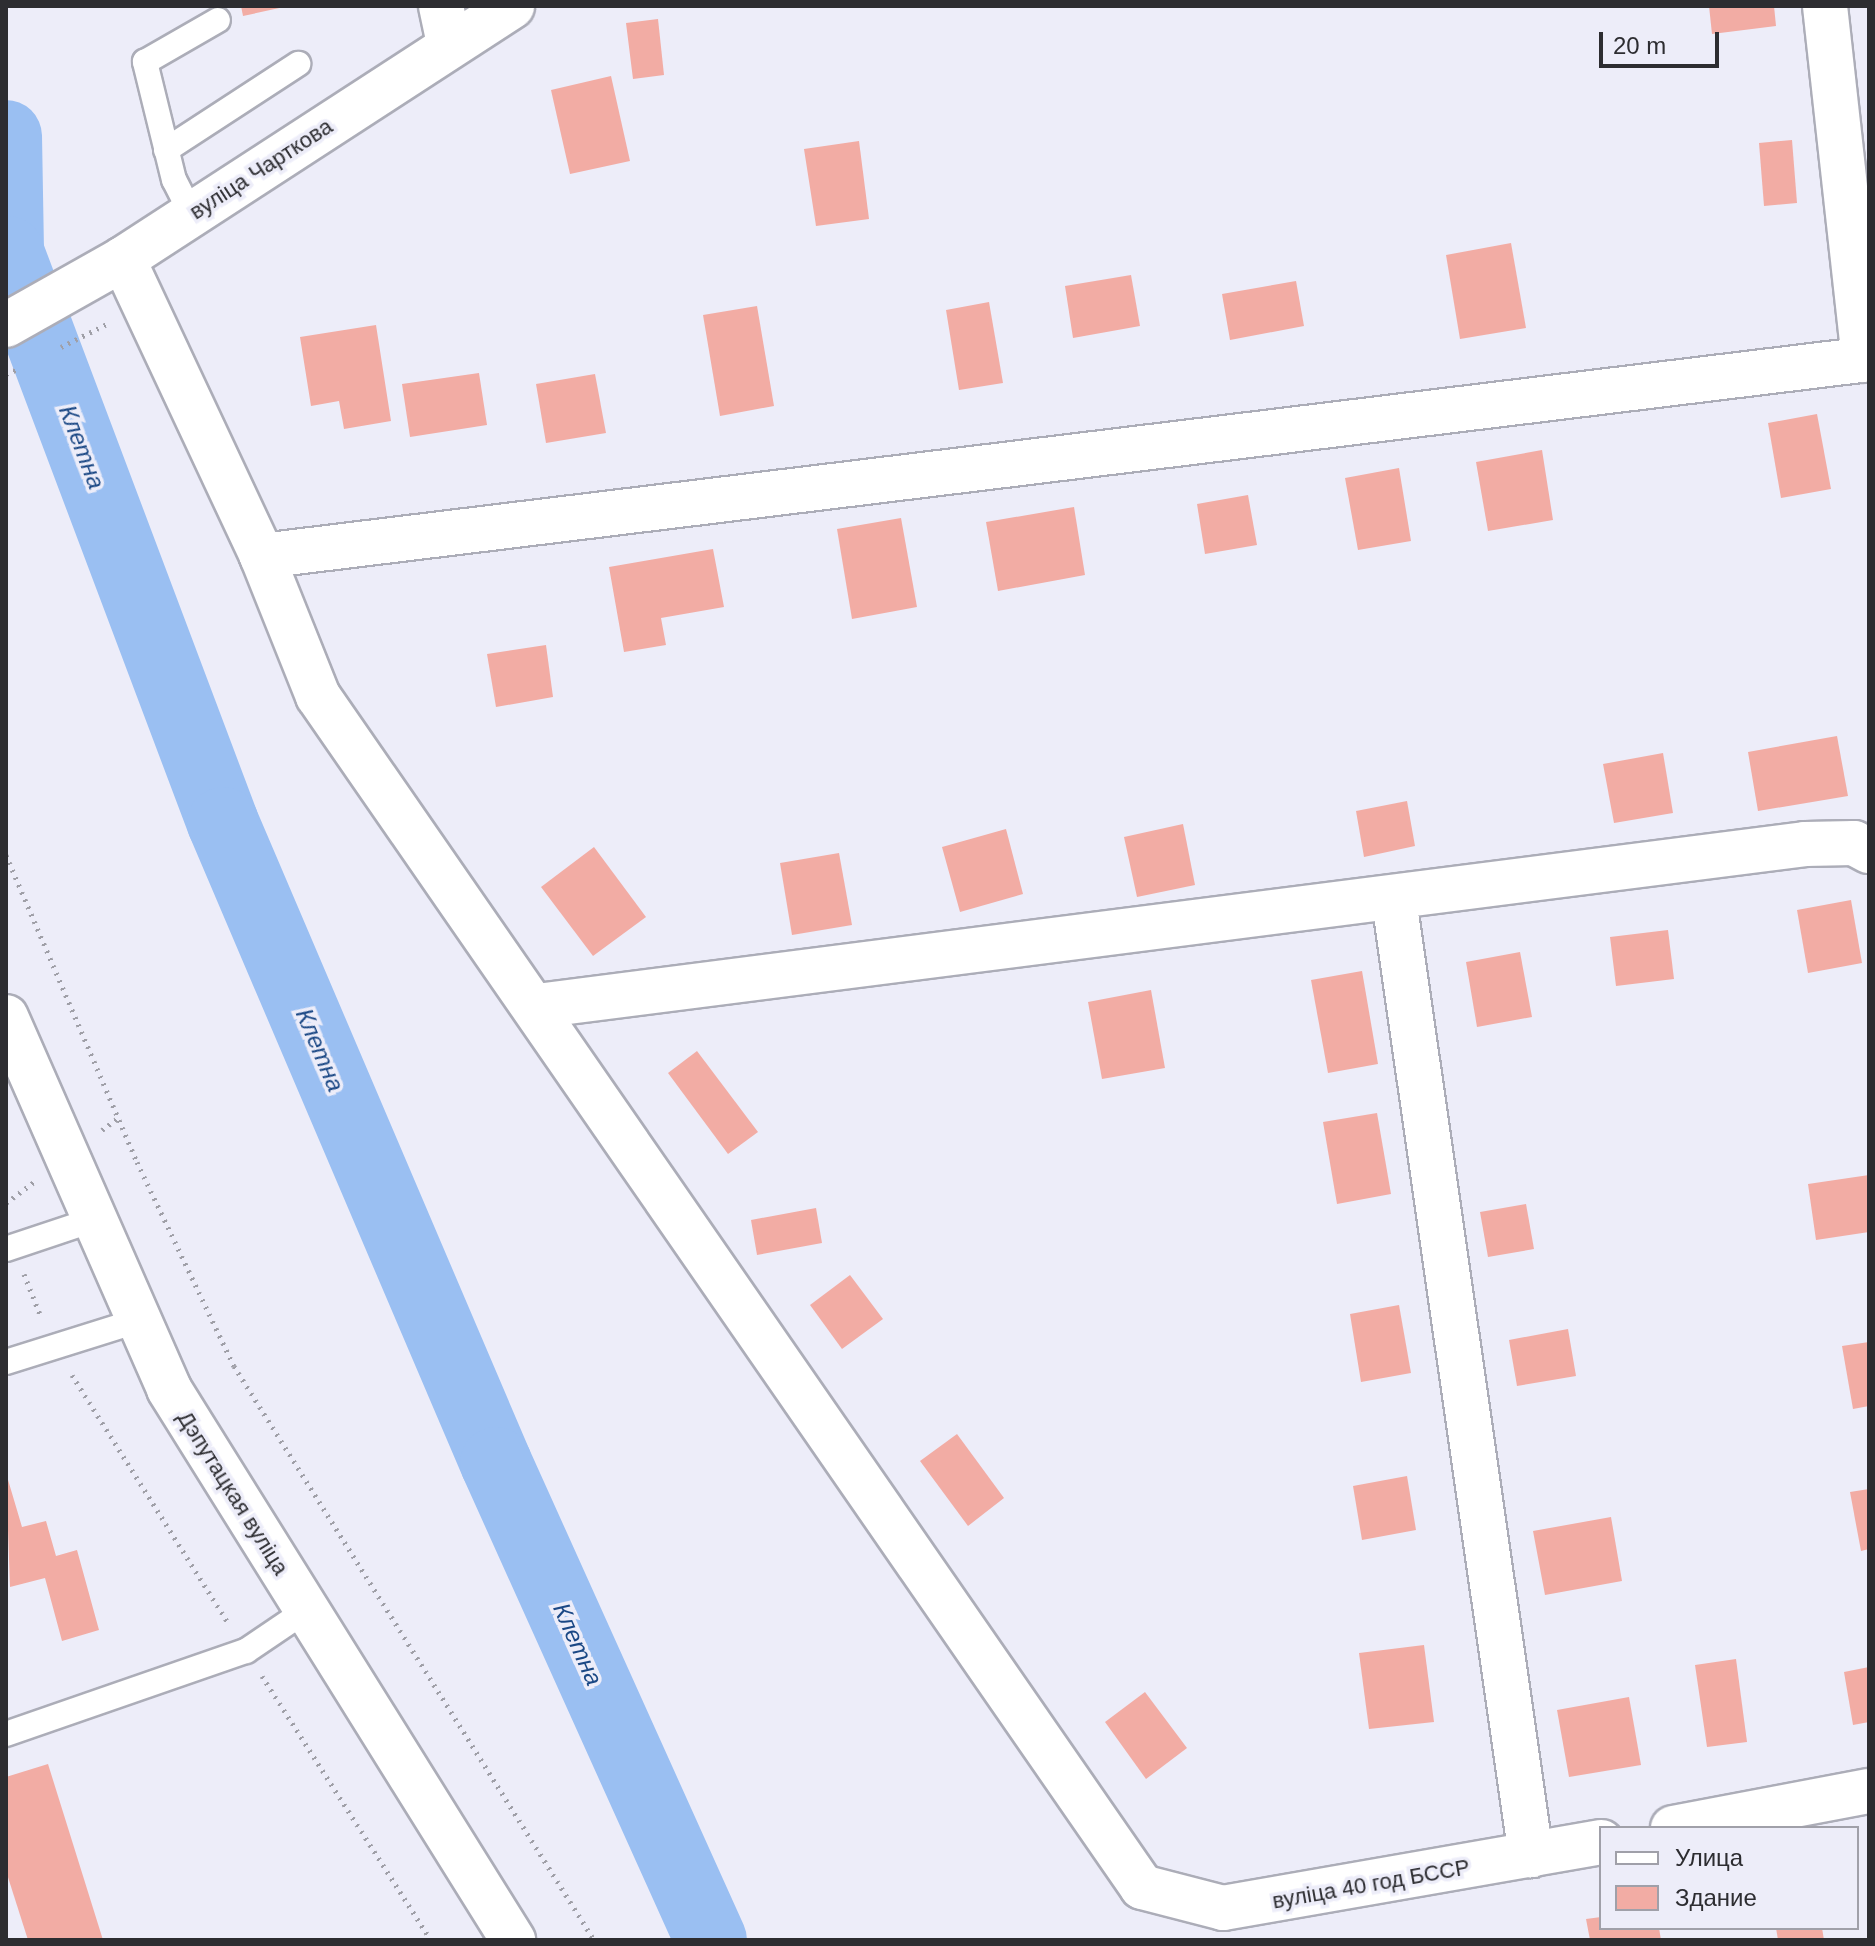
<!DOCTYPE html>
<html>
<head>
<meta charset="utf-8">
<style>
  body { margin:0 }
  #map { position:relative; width:1875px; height:1946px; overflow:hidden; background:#ededf9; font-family:Arial,sans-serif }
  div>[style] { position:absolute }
  .river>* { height:72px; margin:-36px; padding:0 36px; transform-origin:36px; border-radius:36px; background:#9abff2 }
  .building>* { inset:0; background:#f2aca4 }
  .path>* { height:5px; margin-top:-2.5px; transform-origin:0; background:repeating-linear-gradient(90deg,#9f9fa7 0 2px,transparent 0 8px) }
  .roads { filter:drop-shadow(2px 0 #acadb8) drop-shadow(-2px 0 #acadb8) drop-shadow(0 2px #acadb8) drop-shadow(0 -2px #acadb8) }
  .service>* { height:24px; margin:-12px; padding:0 12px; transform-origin:12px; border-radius:12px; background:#fff }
  .minor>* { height:44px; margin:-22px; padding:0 22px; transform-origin:22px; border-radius:22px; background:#fff }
  .primary>* { height:44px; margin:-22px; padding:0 22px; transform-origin:22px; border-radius:22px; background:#fff }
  span { translate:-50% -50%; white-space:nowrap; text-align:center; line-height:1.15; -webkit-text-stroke:7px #ededf9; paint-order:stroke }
  .street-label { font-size:22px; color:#2d2d31 }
  .water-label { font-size:24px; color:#1b4885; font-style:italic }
  .frame { position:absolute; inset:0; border:8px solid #2d2d31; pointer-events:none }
  .legend { position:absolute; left:1599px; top:1826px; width:260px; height:104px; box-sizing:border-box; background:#ededf9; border:2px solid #a0a0a9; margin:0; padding:10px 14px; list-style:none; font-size:24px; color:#2d2d31 }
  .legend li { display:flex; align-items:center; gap:16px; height:40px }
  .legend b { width:40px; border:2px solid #a0a0a9 }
  .scale { position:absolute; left:1599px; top:32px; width:120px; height:36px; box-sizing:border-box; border:4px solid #2d2d31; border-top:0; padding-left:10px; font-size:24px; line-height:28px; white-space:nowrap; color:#2d2d31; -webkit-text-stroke:6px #ededf9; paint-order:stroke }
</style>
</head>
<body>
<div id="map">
  <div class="river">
    <i style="left:6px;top:136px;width:116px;rotate:89deg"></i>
    <i style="left:8px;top:252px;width:610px;rotate:69.37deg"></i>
    <i style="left:223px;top:823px;width:696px;rotate:66.9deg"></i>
    <i style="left:496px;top:1463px;width:523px;rotate:65.74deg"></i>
  </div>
  <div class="building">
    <i style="clip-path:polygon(241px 6px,284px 6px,284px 7px,243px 16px)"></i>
    <i style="clip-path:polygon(1709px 6px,1774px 6px,1776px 26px,1712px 34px)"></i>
    <i style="clip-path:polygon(658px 19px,664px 75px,633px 79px,626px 23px)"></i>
    <i style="clip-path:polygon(611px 76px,630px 161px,570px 174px,551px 90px)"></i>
    <i style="clip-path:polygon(1792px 140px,1797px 203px,1764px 206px,1759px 143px)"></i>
    <i style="clip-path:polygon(859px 141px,869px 219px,816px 226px,804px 149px)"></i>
    <i style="clip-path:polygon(1511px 243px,1526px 328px,1460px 339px,1446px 255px)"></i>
    <i style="clip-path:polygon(1131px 275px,1140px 326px,1073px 338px,1065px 286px)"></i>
    <i style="clip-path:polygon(1296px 281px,1304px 326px,1230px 340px,1222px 294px)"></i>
    <i style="clip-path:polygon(989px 302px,1003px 383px,959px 390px,946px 310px)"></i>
    <i style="clip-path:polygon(757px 306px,774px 406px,720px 416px,703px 315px)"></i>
    <i style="clip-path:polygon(376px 325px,391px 421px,344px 429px,339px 401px,311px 406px,300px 337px)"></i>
    <i style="clip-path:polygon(479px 373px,487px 425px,410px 437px,402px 384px)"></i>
    <i style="clip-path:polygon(595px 374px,606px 433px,546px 443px,536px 384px)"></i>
    <i style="clip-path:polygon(1817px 414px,1831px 489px,1781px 498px,1768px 423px)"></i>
    <i style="clip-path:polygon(1542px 450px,1553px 520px,1488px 531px,1476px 462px)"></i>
    <i style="clip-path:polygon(1399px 468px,1411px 541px,1358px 550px,1345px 478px)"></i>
    <i style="clip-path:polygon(1248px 495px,1257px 545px,1205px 554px,1197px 504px)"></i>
    <i style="clip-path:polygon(1074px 507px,1085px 575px,998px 591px,986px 522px)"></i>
    <i style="clip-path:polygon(901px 518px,917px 607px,852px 619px,837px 529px)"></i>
    <i style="clip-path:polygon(713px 549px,724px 607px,661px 618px,666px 645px,624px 652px,609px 567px)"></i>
    <i style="clip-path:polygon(546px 645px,553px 697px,496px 707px,487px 654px)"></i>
    <i style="clip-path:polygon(1837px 736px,1848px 796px,1758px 811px,1748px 752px)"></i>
    <i style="clip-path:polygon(1663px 753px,1673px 813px,1614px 823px,1603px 764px)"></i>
    <i style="clip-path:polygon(1407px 801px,1415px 846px,1364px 857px,1356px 811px)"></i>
    <i style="clip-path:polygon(1183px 824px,1195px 885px,1137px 897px,1124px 837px)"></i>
    <i style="clip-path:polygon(1006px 829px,1023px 894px,960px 912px,942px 847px)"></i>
    <i style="clip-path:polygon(594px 847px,646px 917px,593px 956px,541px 887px)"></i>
    <i style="clip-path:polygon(839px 853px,852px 925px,792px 935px,780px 863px)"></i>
    <i style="clip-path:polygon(1851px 900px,1862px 963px,1808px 973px,1797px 910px)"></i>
    <i style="clip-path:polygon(1668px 930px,1674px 979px,1616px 986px,1610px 937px)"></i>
    <i style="clip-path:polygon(1520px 952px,1532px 1017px,1477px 1027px,1466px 962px)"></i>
    <i style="clip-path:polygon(1362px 971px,1378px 1064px,1328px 1073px,1311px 980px)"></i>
    <i style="clip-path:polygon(1151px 990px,1165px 1068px,1102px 1079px,1088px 1002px)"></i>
    <i style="clip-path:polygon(697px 1051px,758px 1132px,728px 1154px,668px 1073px)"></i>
    <i style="clip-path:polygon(1377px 1113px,1391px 1194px,1337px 1204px,1323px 1122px)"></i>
    <i style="clip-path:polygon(1869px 1175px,1869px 1232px,1816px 1240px,1808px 1184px)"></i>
    <i style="clip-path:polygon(1526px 1204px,1534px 1249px,1488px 1257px,1480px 1212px)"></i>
    <i style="clip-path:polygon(816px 1208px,822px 1243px,757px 1255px,751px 1220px)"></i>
    <i style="clip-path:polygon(850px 1275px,883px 1319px,842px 1349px,810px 1305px)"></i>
    <i style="clip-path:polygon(1399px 1305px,1411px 1373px,1361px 1382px,1350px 1314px)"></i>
    <i style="clip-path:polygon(1568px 1329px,1576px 1376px,1517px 1386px,1509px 1340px)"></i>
    <i style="clip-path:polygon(1869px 1342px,1869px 1406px,1853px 1409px,1842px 1346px)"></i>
    <i style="clip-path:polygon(957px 1434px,1004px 1498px,968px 1526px,920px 1461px)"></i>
    <i style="clip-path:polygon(6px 1473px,22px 1527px,46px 1521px,56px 1556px,77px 1550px,99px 1630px,62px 1641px,45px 1578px,10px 1587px)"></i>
    <i style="clip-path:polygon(1407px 1476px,1416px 1530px,1362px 1540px,1353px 1486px)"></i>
    <i style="clip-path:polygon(1869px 1489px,1869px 1549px,1861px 1551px,1850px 1492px)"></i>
    <i style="clip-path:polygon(1611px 1517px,1622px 1581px,1545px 1595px,1533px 1531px)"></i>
    <i style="clip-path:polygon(1424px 1645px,1434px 1722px,1369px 1729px,1359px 1653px)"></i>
    <i style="clip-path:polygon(1736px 1659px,1747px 1742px,1707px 1747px,1695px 1665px)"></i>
    <i style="clip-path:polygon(1869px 1667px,1869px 1722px,1853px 1725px,1844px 1672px)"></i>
    <i style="clip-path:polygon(1145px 1692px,1187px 1748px,1146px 1779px,1105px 1722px)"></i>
    <i style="clip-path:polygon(1629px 1697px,1641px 1765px,1569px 1777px,1557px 1710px)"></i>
    <i style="clip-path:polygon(48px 1764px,103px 1940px,28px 1940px,6px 1871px,6px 1777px)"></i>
    <i style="clip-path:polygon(1601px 1917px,1601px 1928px,1659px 1928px,1661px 1940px,1590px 1940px,1586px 1919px)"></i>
    <i style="clip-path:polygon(1776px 1928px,1822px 1928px,1824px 1940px,1778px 1940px)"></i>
  </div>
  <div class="path">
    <i style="left:61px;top:347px;width:54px;rotate:-26.6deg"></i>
    <i style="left:6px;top:374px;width:15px;rotate:-23deg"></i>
    <i style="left:6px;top:855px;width:334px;rotate:66.9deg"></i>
    <i style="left:137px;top:1162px;width:226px;rotate:64.6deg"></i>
    <i style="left:234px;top:1366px;width:678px;rotate:57.9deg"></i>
    <i style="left:102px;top:1130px;width:20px;rotate:-37deg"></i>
    <i style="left:6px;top:1203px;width:35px;rotate:-37deg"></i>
    <i style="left:24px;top:1274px;width:46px;rotate:68.4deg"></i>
    <i style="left:72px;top:1375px;width:294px;rotate:57.8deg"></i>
    <i style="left:262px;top:1676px;width:313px;rotate:57.4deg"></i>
  </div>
  <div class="roads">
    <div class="service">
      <i style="left:166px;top:150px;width:158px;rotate:-33.1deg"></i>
      <i style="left:192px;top:215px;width:39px;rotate:-117deg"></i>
      <i style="left:174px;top:180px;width:122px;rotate:-103.8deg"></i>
      <i style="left:145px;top:62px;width:84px;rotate:-29.9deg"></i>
      <i style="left:6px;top:1249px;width:92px;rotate:-18.4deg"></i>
      <i style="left:6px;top:1362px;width:137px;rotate:-17.4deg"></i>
      <i style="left:6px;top:1734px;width:254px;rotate:-19.1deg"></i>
      <i style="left:246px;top:1651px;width:71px;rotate:-34.1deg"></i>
    </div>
    <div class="minor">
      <i style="left:441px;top:6px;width:40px;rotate:78deg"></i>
      <i style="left:1825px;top:6px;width:356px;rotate:83.7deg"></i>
      <i style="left:123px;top:259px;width:328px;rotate:64.9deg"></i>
      <i style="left:262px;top:556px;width:151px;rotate:68.2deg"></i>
      <i style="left:318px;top:696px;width:1448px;rotate:55.32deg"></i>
      <i style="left:1142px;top:1887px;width:84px;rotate:14.5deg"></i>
      <i style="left:1223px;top:1908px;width:384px;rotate:-9.9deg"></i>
      <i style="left:262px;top:556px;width:1619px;rotate:-6.99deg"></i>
      <i style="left:1394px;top:900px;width:965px;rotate:81.84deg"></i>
      <i style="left:537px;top:1006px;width:1278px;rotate:-7.28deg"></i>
      <i style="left:1805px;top:844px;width:49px;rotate:-1.2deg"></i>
      <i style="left:1854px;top:843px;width:17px;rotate:28deg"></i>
      <i style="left:6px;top:1017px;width:406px;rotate:66.3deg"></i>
      <i style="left:169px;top:1389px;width:650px;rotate:58.02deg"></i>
      <i style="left:1673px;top:1828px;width:199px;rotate:-10.7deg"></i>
    </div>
    <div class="primary">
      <i style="left:6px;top:325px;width:134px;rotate:-29.4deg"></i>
      <i style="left:123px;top:259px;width:464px;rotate:-33deg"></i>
    </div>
  </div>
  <div class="street-label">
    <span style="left:261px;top:169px;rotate:-33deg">вуліца Чарткова</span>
    <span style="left:233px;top:1493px;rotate:58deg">Дэпутацкая вуліца</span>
    <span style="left:1371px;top:1884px;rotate:-10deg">вуліца 40 год БССР</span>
  </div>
  <div class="water-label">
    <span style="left:82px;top:447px;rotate:69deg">Клетна</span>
    <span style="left:320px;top:1050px;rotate:67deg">Клетна</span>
    <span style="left:578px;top:1644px;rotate:66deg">Клетна</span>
  </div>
  <div class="frame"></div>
  <ul class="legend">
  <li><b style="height:10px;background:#fff"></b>Улица</li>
  <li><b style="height:22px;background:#f2aca4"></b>Здание</li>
  </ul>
  <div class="scale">20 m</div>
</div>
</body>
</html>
